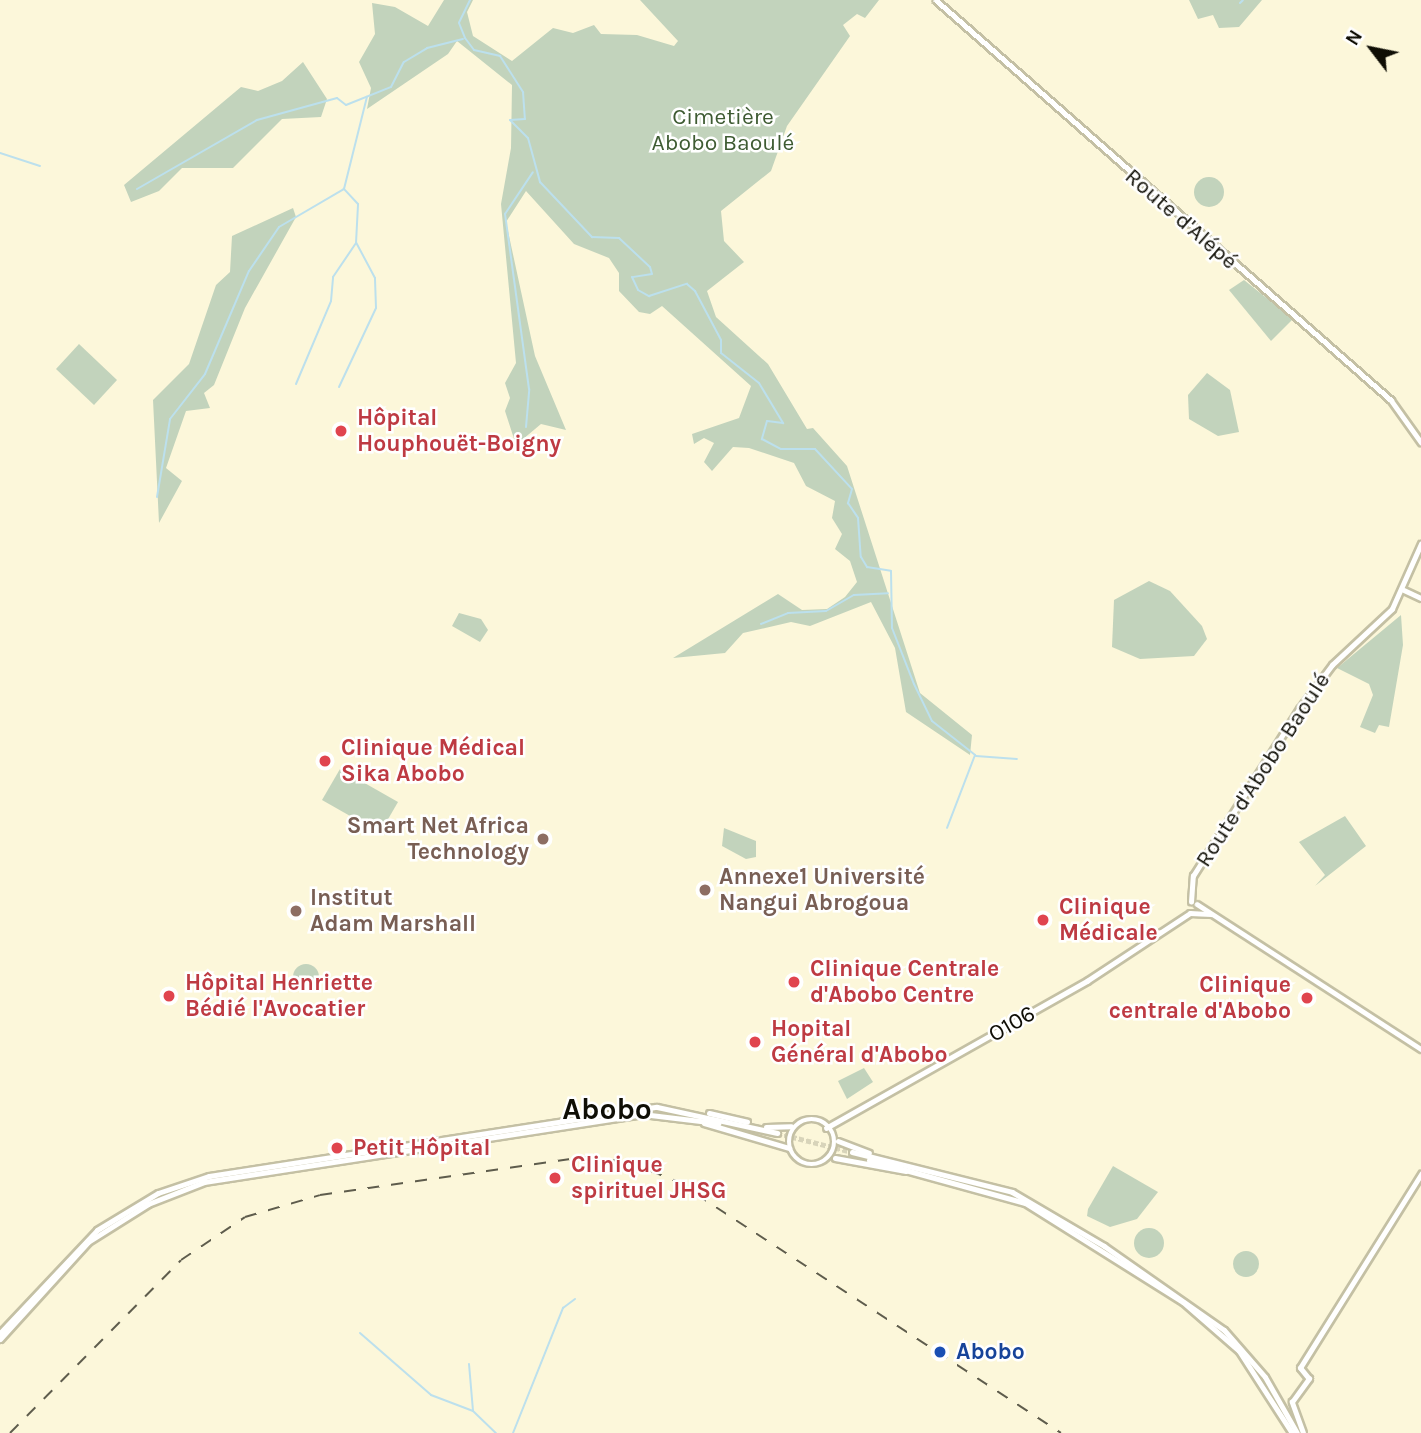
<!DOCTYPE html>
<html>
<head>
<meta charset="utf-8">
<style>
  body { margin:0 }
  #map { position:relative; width:1421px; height:1433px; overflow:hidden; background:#fcf7da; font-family:Karla,sans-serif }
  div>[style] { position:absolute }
  .green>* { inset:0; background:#c2d3bc }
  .round { border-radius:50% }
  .stream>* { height:2px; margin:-1px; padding:0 1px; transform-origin:1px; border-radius:1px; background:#bce0ed }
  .primary-tunnel>* { height:5px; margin-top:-2.5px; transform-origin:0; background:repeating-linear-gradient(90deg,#d8d4ba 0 5px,transparent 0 7.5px) }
  .roads { filter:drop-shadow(2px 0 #c4c0a4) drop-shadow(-2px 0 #c4c0a4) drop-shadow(0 2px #c4c0a4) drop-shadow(0 -2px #c4c0a4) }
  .secondary>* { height:4.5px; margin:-2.25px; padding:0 2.25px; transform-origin:2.25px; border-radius:2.25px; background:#fff }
  .secondary>.ring { margin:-2.25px; padding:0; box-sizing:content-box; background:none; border:4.5px solid #fff; border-radius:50% }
  .primary>* { height:5px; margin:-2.5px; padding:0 2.5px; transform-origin:2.5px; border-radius:2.5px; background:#fff }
  .rail>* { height:2px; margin-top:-1px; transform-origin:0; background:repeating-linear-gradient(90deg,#5e5c4c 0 12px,transparent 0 24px) }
  .dots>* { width:19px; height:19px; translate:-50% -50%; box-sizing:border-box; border:4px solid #fff; border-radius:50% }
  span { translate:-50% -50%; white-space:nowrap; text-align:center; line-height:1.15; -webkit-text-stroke:5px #fff; paint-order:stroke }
  .park-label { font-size:23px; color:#3e5b32 }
  .street-label { font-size:23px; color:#0f0e05 }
  .health-label { font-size:23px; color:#be3a42; font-weight:700 }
  .left { translate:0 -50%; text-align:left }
  .right { translate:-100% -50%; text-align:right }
  .education-label { font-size:23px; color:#785e54; font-weight:700 }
  .transit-label { font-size:23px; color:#164399; font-weight:700 }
  .district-label { font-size:30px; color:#0f0e05; font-weight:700 }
  .north { position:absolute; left:1337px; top:14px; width:70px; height:70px; -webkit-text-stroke:5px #fff; paint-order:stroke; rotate:302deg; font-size:19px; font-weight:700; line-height:28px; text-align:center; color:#0f0e05 }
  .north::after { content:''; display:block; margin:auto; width:24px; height:32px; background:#0f0e05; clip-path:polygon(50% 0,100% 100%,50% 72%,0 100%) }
</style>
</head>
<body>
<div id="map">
  <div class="green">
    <i style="clip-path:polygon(444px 0,473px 0,467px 12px,473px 36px,512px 61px,553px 28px,573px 33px,594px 25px,601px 34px,637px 35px,674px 46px,678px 41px,640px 0,879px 0,865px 18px,857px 14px,843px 25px,850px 36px,787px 126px,771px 171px,721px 211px,724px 241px,744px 262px,707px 291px,716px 317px,768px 364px,807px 429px,813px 428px,847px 466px,920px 693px,972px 735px,970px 755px,906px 712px,895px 648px,871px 602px,810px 626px,791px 622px,743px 633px,725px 653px,673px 658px,778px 594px,802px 610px,827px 609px,845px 597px,857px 582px,850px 561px,835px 549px,842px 534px,832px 518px,835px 501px,806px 486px,794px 463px,749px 448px,733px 447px,712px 471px,704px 462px,714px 443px,704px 438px,694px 444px,692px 434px,739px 418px,751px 386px,662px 306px,650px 314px,639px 312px,619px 291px,619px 273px,609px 258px,574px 244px,526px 191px,506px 222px,535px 356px,566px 430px,541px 424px,516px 445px,505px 411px,510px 398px,505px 383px,516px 363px,501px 204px,511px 148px,512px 85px,457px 41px,448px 54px,367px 109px,371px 88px,359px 62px,375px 34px,372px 3px,395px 7px,428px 26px)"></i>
    <i style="clip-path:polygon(1189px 0,1262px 0,1239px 27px,1219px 28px,1213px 15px,1198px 19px)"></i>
    <i style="clip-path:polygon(303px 62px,327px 99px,321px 117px,282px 119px,233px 168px,182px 168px,159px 191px,131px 202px,124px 185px,241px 87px,258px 91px,282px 81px)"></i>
    <i class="round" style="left:1194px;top:177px;width:30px;height:30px"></i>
    <i style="clip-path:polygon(293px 208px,296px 217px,245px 308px,214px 385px,204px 393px,210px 408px,186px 411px,166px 468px,182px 481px,159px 523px,153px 400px,189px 364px,216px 285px,230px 272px,232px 236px)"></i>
    <i style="clip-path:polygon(1244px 280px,1293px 319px,1271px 341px,1229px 290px)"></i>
    <i style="clip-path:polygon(79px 344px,117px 380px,94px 405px,56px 369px)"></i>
    <i style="clip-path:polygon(1207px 373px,1230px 390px,1239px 432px,1218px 436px,1189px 419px,1188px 395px)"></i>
    <i style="clip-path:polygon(1149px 581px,1170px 591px,1202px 626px,1207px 639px,1194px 656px,1140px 659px,1112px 647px,1114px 600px)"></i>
    <i style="clip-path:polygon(459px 613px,481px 619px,488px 630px,480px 642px,452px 626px)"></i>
    <i style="clip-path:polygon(1401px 615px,1403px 645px,1389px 727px,1379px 725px,1375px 733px,1360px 727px,1373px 695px,1369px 684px,1337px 668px)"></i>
    <i style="clip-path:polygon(340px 769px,398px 802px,380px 833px,322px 800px)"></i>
    <i style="clip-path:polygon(1345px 816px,1366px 846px,1315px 886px,1325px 875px,1299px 842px)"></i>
    <i style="clip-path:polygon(724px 828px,756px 841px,756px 857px,746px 859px,722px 846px)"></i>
    <i class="round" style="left:293px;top:964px;width:26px;height:26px"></i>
    <i style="clip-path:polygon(864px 1068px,873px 1082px,847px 1099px,838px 1081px)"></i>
    <i style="clip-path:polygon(1113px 1166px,1158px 1192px,1137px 1219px,1110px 1227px,1087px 1216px,1088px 1209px)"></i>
    <i class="round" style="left:1134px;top:1228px;width:30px;height:30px"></i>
    <i class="round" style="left:1233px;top:1251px;width:26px;height:26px"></i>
  </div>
  <div class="stream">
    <i style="left:470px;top:0;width:25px;rotate:116deg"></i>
    <i style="left:459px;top:23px;width:16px;rotate:68deg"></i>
    <i style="left:465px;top:38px;width:15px;rotate:53deg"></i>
    <i style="left:474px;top:50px;width:27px;rotate:13deg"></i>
    <i style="left:500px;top:56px;width:43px;rotate:57.4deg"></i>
    <i style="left:523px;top:92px;width:27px;rotate:86deg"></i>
    <i style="left:525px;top:119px;width:15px;rotate:176deg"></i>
    <i style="left:510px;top:120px;width:25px;rotate:45deg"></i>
    <i style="left:528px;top:138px;width:46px;rotate:74.7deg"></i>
    <i style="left:540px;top:182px;width:76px;rotate:46.6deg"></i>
    <i style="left:592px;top:237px;width:27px;rotate:2deg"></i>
    <i style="left:619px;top:238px;width:42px;rotate:43.1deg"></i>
    <i style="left:650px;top:267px;width:7px;rotate:74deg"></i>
    <i style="left:652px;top:274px;width:20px;rotate:171deg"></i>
    <i style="left:632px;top:277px;width:14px;rotate:65deg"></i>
    <i style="left:638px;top:290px;width:13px;rotate:29deg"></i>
    <i style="left:649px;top:296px;width:40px;rotate:-18deg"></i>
    <i style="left:687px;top:284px;width:11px;rotate:41deg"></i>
    <i style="left:695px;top:291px;width:55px;rotate:62deg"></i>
    <i style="left:721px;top:340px;width:13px;rotate:90deg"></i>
    <i style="left:721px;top:353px;width:48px;rotate:38.3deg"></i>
    <i style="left:759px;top:383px;width:47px;rotate:59deg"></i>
    <i style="left:783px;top:423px;width:16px;rotate:-173deg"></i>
    <i style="left:767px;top:421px;width:19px;rotate:106deg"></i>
    <i style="left:762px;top:439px;width:21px;rotate:28deg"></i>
    <i style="left:781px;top:449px;width:34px"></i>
    <i style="left:815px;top:449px;width:54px;rotate:47.2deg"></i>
    <i style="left:852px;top:489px;width:15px;rotate:106deg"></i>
    <i style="left:848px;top:503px;width:18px;rotate:56deg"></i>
    <i style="left:858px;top:518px;width:39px;rotate:86deg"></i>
    <i style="left:861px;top:557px;width:12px;rotate:59deg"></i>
    <i style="left:867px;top:567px;width:24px;rotate:9deg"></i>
    <i style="left:891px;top:571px;width:57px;rotate:89deg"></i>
    <i style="left:892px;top:628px;width:60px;rotate:68.6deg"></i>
    <i style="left:914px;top:684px;width:41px;rotate:64.1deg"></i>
    <i style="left:932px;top:721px;width:55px;rotate:38.3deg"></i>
    <i style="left:975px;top:755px;width:78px;rotate:111deg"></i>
    <i style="left:1240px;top:3px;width:4px;rotate:-45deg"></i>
    <i style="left:0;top:153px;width:42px;rotate:18deg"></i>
    <i style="left:137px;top:189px;width:138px;rotate:-29.9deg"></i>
    <i style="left:257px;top:120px;width:83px;rotate:-15.4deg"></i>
    <i style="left:337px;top:98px;width:11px;rotate:38deg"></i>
    <i style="left:346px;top:105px;width:48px;rotate:-21.8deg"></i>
    <i style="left:391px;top:87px;width:28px;rotate:-63deg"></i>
    <i style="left:404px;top:62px;width:27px;rotate:-31deg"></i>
    <i style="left:427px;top:48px;width:37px;rotate:-14deg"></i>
    <i style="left:296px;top:384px;width:90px;rotate:-67.1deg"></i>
    <i style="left:331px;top:301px;width:24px;rotate:-85deg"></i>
    <i style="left:333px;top:277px;width:41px;rotate:-55.9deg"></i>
    <i style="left:339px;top:387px;width:87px;rotate:-64.9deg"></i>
    <i style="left:376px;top:308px;width:30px;rotate:-92deg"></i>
    <i style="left:375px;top:278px;width:40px;rotate:-118deg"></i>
    <i style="left:356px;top:243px;width:39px;rotate:-87deg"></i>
    <i style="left:358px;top:204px;width:21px;rotate:-133deg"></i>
    <i style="left:344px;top:189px;width:95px;rotate:-76deg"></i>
    <i style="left:526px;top:427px;width:38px;rotate:-85deg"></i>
    <i style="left:529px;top:389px;width:177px;rotate:-97.8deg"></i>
    <i style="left:505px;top:214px;width:50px;rotate:-56.3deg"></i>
    <i style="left:157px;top:497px;width:79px;rotate:-80.5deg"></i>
    <i style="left:170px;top:419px;width:57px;rotate:-52.1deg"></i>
    <i style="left:205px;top:374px;width:112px;rotate:-66.9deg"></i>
    <i style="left:249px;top:271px;width:53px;rotate:-55.7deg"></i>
    <i style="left:279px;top:227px;width:75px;rotate:-30.3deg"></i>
    <i style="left:761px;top:624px;width:29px;rotate:-22deg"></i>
    <i style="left:788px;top:613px;width:38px;rotate:-3deg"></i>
    <i style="left:826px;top:611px;width:32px;rotate:-30deg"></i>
    <i style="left:854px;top:595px;width:34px;rotate:-3deg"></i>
    <i style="left:976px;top:756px;width:41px;rotate:4.2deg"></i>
    <i style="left:360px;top:1333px;width:94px;rotate:41.1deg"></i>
    <i style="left:431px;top:1395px;width:45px;rotate:20.9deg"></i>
    <i style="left:473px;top:1411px;width:32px;rotate:44deg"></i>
    <i style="left:469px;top:1364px;width:47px;rotate:85.1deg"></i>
    <i style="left:513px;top:1433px;width:135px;rotate:-68.2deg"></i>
    <i style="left:563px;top:1308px;width:15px;rotate:-37deg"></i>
  </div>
  <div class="primary-tunnel">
    <i style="left:777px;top:1133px;width:77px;rotate:14.2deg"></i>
  </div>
  <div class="roads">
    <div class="secondary">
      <i style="left:936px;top:0;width:606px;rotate:41.32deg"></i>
      <i style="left:1391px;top:400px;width:52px;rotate:54.5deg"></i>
      <i style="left:1404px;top:590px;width:19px;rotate:25deg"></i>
      <i style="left:1191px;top:902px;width:26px;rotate:-86deg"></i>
      <i style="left:1193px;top:876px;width:198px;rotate:-57.6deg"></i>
      <i style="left:1299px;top:709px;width:55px;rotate:-53.1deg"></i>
      <i style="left:1332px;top:665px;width:82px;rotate:-43deg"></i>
      <i style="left:1392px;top:609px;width:71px;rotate:-66deg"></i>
      <i style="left:1197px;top:904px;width:267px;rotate:32.9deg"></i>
      <i class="ring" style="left:789px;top:1119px;width:41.5px;height:41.5px"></i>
      <i style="left:826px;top:1128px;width:300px;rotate:-29.4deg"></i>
      <i style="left:1087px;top:981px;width:123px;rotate:-33.4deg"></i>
      <i style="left:1190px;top:913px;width:21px;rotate:3deg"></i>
      <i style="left:1303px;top:1433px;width:33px;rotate:-110deg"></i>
      <i style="left:1292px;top:1402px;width:29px;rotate:-54deg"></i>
      <i style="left:1309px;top:1379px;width:14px;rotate:-129deg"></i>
      <i style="left:1300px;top:1368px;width:229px;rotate:-58deg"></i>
    </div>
    <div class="primary">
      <i style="left:709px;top:1113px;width:39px;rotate:13deg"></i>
      <i style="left:704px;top:1123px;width:89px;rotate:16.4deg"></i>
      <i style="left:766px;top:1127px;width:25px;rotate:-2deg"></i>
      <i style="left:838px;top:1141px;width:33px;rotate:21deg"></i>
      <i style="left:852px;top:1152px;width:165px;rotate:14deg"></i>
      <i style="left:1012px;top:1192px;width:107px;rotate:30.4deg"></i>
      <i style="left:1104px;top:1246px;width:146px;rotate:35deg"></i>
      <i style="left:1224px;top:1330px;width:62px;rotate:48.9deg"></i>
      <i style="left:1265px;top:1377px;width:64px;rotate:60.3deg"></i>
      <i style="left:835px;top:1158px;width:72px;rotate:10.4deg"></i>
      <i style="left:869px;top:1160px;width:162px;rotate:15.4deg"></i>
      <i style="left:1025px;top:1203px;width:186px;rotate:32.1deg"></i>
      <i style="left:1183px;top:1302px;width:74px;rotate:41.2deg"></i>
      <i style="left:1239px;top:1351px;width:98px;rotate:57.1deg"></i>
      <i style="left:0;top:1333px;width:141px;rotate:-46.7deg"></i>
      <i style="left:97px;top:1230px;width:71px;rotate:-31.2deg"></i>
      <i style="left:158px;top:1193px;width:54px;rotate:-18.4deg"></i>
      <i style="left:209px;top:1176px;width:453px;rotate:-8.8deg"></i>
      <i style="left:657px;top:1107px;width:123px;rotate:12.2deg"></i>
      <i style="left:0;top:1339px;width:131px;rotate:-47.8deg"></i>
      <i style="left:88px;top:1242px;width:71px;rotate:-32.3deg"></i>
      <i style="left:148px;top:1204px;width:60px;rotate:-21.4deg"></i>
      <i style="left:204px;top:1182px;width:443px;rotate:-8.8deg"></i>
      <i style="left:642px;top:1114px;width:77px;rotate:6.8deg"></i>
    </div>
  </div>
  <div class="rail">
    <i style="left:10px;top:1433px;width:243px;rotate:-45.3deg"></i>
    <i style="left:181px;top:1260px;width:77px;rotate:-33.9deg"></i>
    <i style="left:245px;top:1217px;width:78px;rotate:-16.3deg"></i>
    <i style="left:320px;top:1195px;width:267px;rotate:-8.2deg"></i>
    <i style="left:584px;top:1157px;width:44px;rotate:6.5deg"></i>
    <i style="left:628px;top:1162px;width:52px;rotate:21.6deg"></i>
    <i style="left:676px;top:1181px;width:460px;rotate:33.2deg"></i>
  </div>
  <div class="dots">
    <i style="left:341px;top:431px;background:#e0444e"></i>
    <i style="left:325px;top:761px;background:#e0444e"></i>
    <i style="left:543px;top:839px;background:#8d6e63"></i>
    <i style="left:705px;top:890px;background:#8d6e63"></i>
    <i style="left:296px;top:911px;background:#8d6e63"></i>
    <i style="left:1043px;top:920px;background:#e0444e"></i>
    <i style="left:794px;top:982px;background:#e0444e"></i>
    <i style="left:169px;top:996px;background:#e0444e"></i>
    <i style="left:1307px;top:998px;background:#e0444e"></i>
    <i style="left:755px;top:1042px;background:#e0444e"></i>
    <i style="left:337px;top:1148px;background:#e0444e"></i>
    <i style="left:555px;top:1178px;background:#e0444e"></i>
    <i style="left:940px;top:1352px;background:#1a4fb4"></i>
  </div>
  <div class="park-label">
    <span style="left:723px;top:130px">Cimetière<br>Abobo Baoulé</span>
  </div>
  <div class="street-label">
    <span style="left:1181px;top:219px;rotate:41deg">Route d'Alépé</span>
    <span style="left:1263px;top:770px;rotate:-57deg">Route d'Abobo Baoulé</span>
    <span style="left:1012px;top:1024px;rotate:-30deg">O106</span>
  </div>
  <div class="health-label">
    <span class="left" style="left:357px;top:431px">Hôpital<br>Houphouët-Boigny</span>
    <span class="left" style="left:341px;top:761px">Clinique Médical<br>Sika Abobo</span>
    <span class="left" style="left:1059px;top:920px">Clinique<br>Médicale</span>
    <span class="left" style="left:810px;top:982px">Clinique Centrale<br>d'Abobo Centre</span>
    <span class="left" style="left:185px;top:996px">Hôpital Henriette<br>Bédié l'Avocatier</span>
    <span class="right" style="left:1291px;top:998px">Clinique<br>centrale d'Abobo</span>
    <span class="left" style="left:771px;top:1042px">Hopital<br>Général d'Abobo</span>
    <span class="left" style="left:353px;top:1148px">Petit Hôpital</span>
    <span class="left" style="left:571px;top:1178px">Clinique<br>spirituel JHSG</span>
  </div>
  <div class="education-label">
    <span class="right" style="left:529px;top:839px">Smart Net Africa<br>Technology</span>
    <span class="left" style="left:719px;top:890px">Annexe1 Université<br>Nangui Abrogoua</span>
    <span class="left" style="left:310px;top:911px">Institut<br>Adam Marshall</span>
  </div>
  <div class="transit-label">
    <span class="left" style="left:956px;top:1352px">Abobo</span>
  </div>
  <div class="district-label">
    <span style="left:607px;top:1109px">Abobo</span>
  </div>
  <div class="north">N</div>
</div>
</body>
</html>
